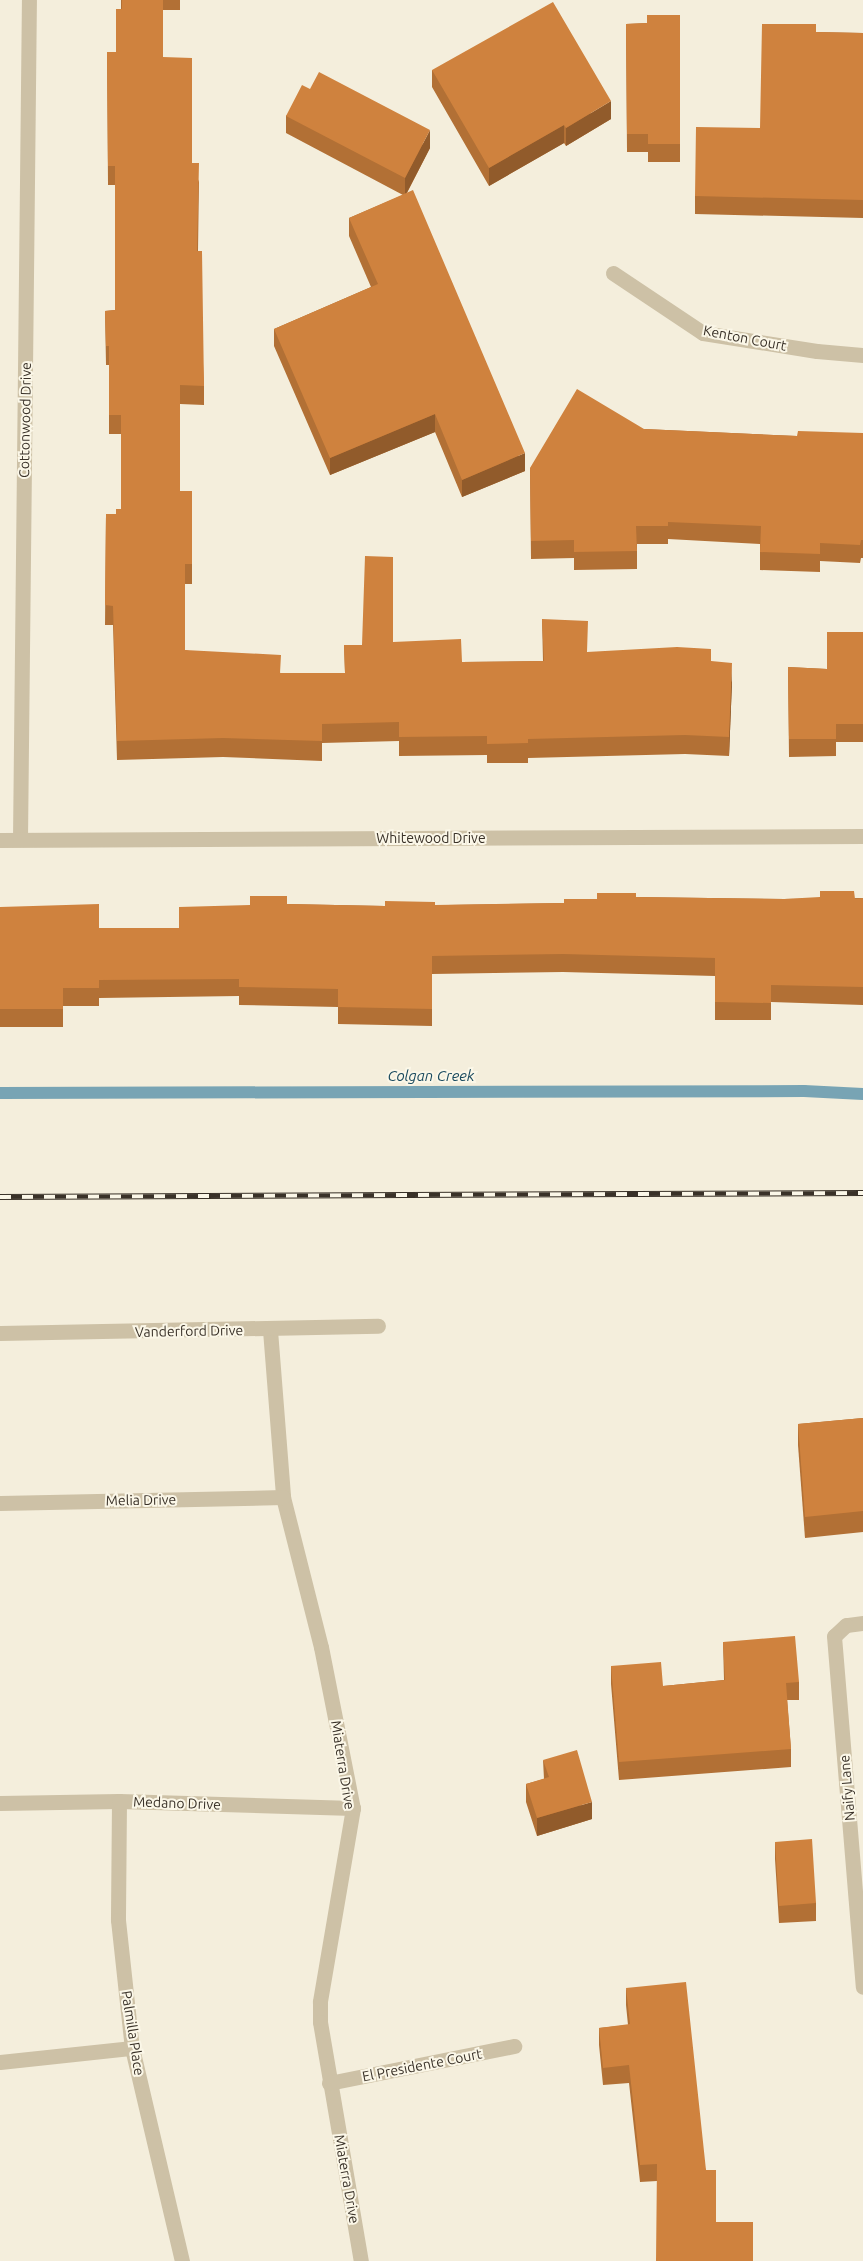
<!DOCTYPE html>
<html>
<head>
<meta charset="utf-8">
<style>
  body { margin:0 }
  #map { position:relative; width:863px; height:2261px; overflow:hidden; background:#f4eedc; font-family:Ubuntu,sans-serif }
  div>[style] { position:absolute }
  .stream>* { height:12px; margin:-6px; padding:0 6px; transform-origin:6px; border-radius:6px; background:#78a4b4 }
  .minor>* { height:15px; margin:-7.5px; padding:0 7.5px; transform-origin:7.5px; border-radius:7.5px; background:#cdc1a6 }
  .rail>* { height:5.5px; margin-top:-2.75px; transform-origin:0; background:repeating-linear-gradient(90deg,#fbf7e8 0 11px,#393128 0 22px); box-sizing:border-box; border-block:1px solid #393128 }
  .wall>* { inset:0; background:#b27035 }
  .shaded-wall>* { inset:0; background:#915b2b }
  .building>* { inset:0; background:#cf823e }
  span { translate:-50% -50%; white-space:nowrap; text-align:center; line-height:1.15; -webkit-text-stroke:4px #fbf7e8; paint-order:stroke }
  .street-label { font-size:14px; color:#393128 }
  .water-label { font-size:15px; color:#1a4a5e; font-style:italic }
</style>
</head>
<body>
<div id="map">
  <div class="stream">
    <i style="left:0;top:1093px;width:804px;rotate:-0.14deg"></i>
    <i style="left:804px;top:1091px;width:59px;rotate:2.9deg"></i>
  </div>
  <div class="minor">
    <i style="left:613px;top:273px;width:108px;rotate:33.7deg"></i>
    <i style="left:703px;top:333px;width:115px;rotate:9deg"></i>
    <i style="left:817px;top:351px;width:46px;rotate:5deg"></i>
    <i style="left:20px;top:839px;width:839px;rotate:-89.39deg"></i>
    <i style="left:0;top:840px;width:863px;rotate:-0.27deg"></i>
    <i style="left:270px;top:1330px;width:168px;rotate:85.5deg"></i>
    <i style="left:283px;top:1497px;width:155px;rotate:75.8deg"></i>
    <i style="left:321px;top:1647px;width:164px;rotate:78.8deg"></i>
    <i style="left:353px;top:1808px;width:197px;rotate:99.7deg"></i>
    <i style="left:320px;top:2002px;width:20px;rotate:90deg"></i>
    <i style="left:320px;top:2022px;width:242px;rotate:80.3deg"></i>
    <i style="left:0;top:1333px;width:378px;rotate:-1.1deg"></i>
    <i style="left:0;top:1503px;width:283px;rotate:-1.2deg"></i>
    <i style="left:863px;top:1623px;width:17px;rotate:173deg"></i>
    <i style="left:846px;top:1625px;width:16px;rotate:137deg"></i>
    <i style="left:834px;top:1636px;width:352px;rotate:85.3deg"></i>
    <i style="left:119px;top:1801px;width:119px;rotate:90.5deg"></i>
    <i style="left:118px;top:1920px;width:129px;rotate:83.8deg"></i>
    <i style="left:132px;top:2048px;width:219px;rotate:76.8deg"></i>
    <i style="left:0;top:1803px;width:119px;rotate:-1deg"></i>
    <i style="left:119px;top:1801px;width:234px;rotate:1.7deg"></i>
    <i style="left:0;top:2062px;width:133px;rotate:-6.1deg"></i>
    <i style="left:329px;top:2083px;width:189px;rotate:-11.3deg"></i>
  </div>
  <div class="rail">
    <i style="left:0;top:1197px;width:863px;rotate:-0.27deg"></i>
  </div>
  <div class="wall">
    <i style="clip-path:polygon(121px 0,180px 0,180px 10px,163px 10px,163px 57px,192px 163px,199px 182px,198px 251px,204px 386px,204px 405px,180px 404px,180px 491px,192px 491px,192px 584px,185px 584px,185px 650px,281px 673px,345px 673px,344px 645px,362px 645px,393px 642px,462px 662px,543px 661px,542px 619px,587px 652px,711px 661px,732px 682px,729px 756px,685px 754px,528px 758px,528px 763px,487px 763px,487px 755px,399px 756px,399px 741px,322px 743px,322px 761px,223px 757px,117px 760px,113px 625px,105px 625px,106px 514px,116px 514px,121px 509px,121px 434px,109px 434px,109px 365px,106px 365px,105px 311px,115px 310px,115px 185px,108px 185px,107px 52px,116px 52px,121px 9px)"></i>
    <i style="clip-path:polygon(680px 15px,680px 162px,648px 162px,648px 152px,627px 152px,626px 24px,647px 23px)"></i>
    <i style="clip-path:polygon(816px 32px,863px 33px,863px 218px,695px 214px,695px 196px,760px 128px)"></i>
    <i style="clip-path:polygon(432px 70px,611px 119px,566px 146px,564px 143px,489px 186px,432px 87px)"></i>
    <i style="clip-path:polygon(310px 89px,430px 148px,407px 193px,525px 471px,462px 497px,435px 432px,330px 475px,274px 346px,274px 329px,371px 287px,349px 236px,349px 218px,403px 195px,286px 133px,286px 116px)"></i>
    <i style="clip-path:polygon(644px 429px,797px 436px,863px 433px,863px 558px,861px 558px,860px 563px,820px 561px,820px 572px,760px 570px,760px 544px,668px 539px,668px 544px,637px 544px,637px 569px,574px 570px,574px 558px,531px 559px,530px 468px)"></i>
    <i style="clip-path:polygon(863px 632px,863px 742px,836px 742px,836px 756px,789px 757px,788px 667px,827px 669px)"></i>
    <i style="clip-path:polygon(636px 897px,784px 899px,863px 898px,863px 1005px,771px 1002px,771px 1020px,715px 1020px,715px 976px,563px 972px,432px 974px,432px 1026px,338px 1024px,338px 1007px,239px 1005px,239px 996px,99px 998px,99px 1006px,63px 1006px,63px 1027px,0 1027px,0 907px,99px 928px,179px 928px,287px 904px,385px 906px,564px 903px,597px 899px)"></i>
    <i style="clip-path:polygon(863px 1418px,863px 1532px,805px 1538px,798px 1445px,798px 1424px)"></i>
    <i style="clip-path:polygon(723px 1642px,799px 1682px,799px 1700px,787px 1700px,791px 1749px,791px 1767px,619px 1780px,611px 1684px,611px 1666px,663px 1686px,724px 1680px)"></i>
    <i style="clip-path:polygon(543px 1760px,592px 1819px,537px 1836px,526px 1802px,526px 1784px,544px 1779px)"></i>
    <i style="clip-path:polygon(775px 1842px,816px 1903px,816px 1921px,779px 1923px,775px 1859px)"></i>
    <i style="clip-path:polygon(626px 1988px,706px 2170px,716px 2222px,753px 2261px,657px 2181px,640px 2182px,629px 2083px,603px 2085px,599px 2045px,599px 2028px,628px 2025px,626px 2005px)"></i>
  </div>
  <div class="shaded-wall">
    <i style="clip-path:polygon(611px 101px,611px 119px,566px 146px,566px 128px)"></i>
    <i style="clip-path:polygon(564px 125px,564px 143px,489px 186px,489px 168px)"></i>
    <i style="clip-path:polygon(430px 130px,430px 148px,405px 196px,405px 178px)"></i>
    <i style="clip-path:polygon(435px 414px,435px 432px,330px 475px,330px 458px)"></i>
    <i style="clip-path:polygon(525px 453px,525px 471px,462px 497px,462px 480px)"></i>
    <i style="clip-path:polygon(732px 663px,732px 682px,729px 756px,729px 737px)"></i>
    <i style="clip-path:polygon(592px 1802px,592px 1819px,537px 1836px,537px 1818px)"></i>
  </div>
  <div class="building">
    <i style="clip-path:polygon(122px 0,163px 0,163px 57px,192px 58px,192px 163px,199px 163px,197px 251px,202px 251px,204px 386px,180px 385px,180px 491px,192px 491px,192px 564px,185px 564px,185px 650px,281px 655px,280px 673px,345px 673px,344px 645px,362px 645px,365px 556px,393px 557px,393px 642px,461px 639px,462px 662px,544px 661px,542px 619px,588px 621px,587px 652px,677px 647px,711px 649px,711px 661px,732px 663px,729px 737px,685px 735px,528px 739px,528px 743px,487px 744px,487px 736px,399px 737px,399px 722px,322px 724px,322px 741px,223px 738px,117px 741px,113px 606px,105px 605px,106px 514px,116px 514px,116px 509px,121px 509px,121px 415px,109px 415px,109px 346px,106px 346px,105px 311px,115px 310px,115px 166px,108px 166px,107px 52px,116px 52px,116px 9px,122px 9px)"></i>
    <i style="clip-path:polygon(553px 2px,611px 101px,566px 128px,564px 125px,489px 168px,432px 70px)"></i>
    <i style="clip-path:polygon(647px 15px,680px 15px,680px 144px,648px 144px,648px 134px,627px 134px,626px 24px,647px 23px)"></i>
    <i style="clip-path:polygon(762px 24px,816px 24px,816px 32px,863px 33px,863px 200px,695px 196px,696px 127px,760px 128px)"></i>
    <i style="clip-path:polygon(319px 72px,430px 130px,405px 178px,286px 116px,302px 85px,310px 89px)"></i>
    <i style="clip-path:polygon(413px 190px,525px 453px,462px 480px,435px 414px,330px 458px,274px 329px,378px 284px,349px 218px)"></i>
    <i style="clip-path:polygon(577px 389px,644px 429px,797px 436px,798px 431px,863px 433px,863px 540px,861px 540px,860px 545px,820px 543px,820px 554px,760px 552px,761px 526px,668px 522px,668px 526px,636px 526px,637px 551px,574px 552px,574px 540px,531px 541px,530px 468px)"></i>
    <i style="clip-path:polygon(827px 632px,863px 632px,863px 724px,836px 724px,836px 739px,789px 739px,788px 667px,827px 669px)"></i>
    <i style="clip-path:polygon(820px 891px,854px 891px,855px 899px,863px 898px,863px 987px,771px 985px,771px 1003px,715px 1002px,715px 958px,563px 954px,432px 956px,432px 1009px,338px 1007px,338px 989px,239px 987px,239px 979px,99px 980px,99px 988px,63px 988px,63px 1009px,0 1009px,0 907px,99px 904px,99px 928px,179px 928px,179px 907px,250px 905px,250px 896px,287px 896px,287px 904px,385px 906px,385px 901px,435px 902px,435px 905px,564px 903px,564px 899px,597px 899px,597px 893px,636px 893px,636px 897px,784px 899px,820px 897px)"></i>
    <i style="clip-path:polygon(863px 1418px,863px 1511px,805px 1517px,798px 1424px)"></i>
    <i style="clip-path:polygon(795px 1636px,799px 1682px,786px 1683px,791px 1749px,619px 1762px,611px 1666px,661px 1662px,663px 1686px,725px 1680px,723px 1642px)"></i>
    <i style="clip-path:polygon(577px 1750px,592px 1802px,537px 1818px,526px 1784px,549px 1777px,543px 1760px)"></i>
    <i style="clip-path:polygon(812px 1839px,816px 1903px,779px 1906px,775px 1842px)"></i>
    <i style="clip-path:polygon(686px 1982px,706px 2170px,716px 2170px,716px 2222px,753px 2222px,753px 2261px,656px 2261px,657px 2164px,640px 2165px,629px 2065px,603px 2068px,599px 2028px,630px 2024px,626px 1988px)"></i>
  </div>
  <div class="street-label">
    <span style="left:745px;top:338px;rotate:11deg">Kenton Court</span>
    <span style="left:25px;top:420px;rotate:-89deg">Cottonwood Drive</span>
    <span style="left:431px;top:838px">Whitewood Drive</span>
    <span style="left:189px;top:1331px;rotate:-1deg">Vanderford Drive</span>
    <span style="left:141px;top:1500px;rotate:-1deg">Melia Drive</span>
    <span style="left:343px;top:1765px;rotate:81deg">Miaterra Drive</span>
    <span style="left:847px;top:1788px;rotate:-95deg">Naify Lane</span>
    <span style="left:177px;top:1803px;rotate:2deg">Medano Drive</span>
    <span style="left:133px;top:2033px;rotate:81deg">Palmilla Place</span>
    <span style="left:422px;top:2065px;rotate:-11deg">El Presidente Court</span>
    <span style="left:347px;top:2179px;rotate:80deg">Miaterra Drive</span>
  </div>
  <div class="water-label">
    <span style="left:431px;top:1076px">Colgan Creek</span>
  </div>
</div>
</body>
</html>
